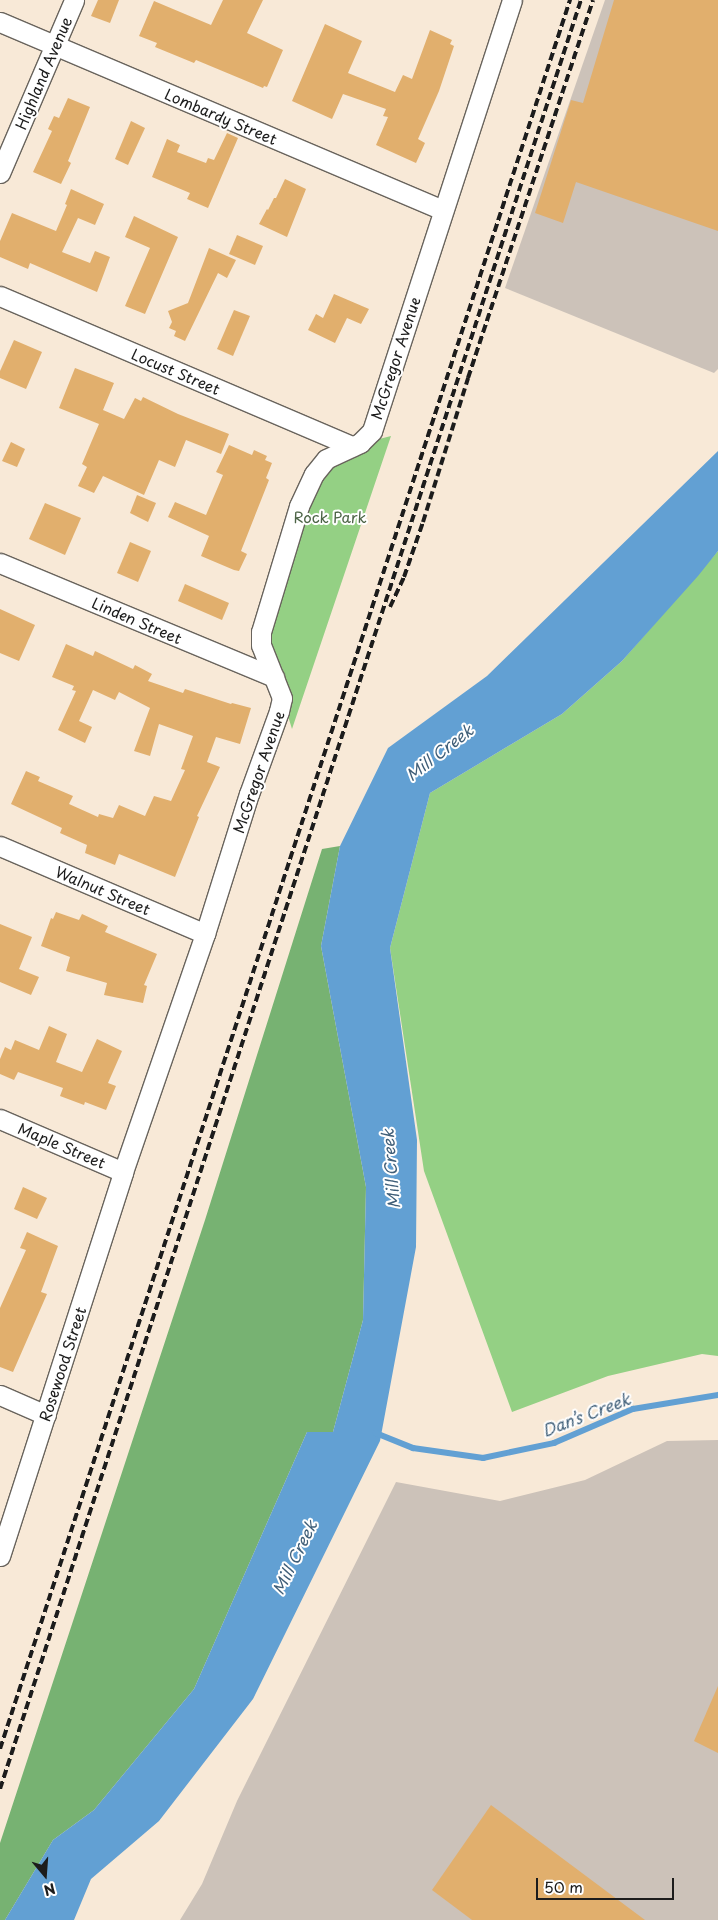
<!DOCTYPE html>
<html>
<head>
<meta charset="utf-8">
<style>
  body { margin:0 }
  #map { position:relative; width:718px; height:1920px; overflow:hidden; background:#f8e9d7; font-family:"Playpen Sans",sans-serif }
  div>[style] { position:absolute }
  .industrial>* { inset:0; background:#ccc2b9 }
  .green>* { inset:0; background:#94d084 }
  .forest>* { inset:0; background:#77b272 }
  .water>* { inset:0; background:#62a0d3 }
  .stream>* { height:5.5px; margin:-2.75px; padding:0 2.75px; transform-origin:2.75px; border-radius:2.75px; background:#62a0d3 }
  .building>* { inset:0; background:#e1af6d }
  .roads { filter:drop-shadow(1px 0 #69645d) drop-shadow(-1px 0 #69645d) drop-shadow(0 1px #69645d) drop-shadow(0 -1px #69645d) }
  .minor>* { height:19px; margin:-9.5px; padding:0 9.5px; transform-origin:9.5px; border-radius:9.5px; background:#fff }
  .rail>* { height:4px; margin-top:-2px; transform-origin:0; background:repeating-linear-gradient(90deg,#1c1c1c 0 8px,transparent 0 12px) }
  span { translate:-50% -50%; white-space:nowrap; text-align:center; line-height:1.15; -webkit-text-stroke:4px #fff; paint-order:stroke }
  .street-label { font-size:15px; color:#1c1c1c }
  .park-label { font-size:15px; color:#4c6446 }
  .water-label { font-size:16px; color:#3f5e78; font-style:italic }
  .north { position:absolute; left:20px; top:1850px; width:50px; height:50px; -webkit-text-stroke:4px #fff; paint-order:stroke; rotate:162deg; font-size:14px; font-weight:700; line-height:20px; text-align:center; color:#1c1c1c }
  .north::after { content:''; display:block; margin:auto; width:18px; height:22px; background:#1c1c1c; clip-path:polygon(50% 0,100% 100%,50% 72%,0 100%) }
  .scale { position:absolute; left:536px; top:1878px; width:138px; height:22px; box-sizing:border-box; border:2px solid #1c1c1c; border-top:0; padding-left:6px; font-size:15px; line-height:18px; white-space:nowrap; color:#1c1c1c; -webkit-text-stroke:4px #fff; paint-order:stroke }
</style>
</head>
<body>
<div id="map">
  <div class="industrial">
    <i style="clip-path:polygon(605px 0,718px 0,718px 369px,714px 373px,505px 288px)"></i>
    <i style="clip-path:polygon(718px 1440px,718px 1920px,180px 1920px,202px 1884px,237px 1801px,396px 1482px,500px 1501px,585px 1480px,667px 1441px)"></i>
  </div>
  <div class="green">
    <i style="clip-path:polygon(391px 436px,292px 729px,278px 684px,261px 645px,314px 474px,352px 446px)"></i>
    <i style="clip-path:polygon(718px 551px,718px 1356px,702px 1354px,608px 1376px,512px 1412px,424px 1171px,390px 948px,430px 793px,562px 714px,622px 661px)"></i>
  </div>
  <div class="forest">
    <i style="clip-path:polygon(340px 846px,321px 946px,366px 1187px,363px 1320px,333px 1432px,307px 1432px,194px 1689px,94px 1810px,53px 1840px,5px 1920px,0 1920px,0 1843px,205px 1220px,322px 849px)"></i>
  </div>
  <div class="water">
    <i style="clip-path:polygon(718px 451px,718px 551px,698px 576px,622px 661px,562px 714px,430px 793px,390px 948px,417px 1140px,416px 1247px,380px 1441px,253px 1699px,159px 1821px,91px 1879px,74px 1920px,5px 1920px,53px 1840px,94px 1810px,194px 1689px,307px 1432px,333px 1432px,363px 1320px,366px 1187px,321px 946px,340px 846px,388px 748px,487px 676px)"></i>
  </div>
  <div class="stream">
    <i style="left:376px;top:1433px;width:40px;rotate:22deg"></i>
    <i style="left:413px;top:1448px;width:71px;rotate:8.1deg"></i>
    <i style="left:483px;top:1458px;width:73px;rotate:-11.9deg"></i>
    <i style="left:554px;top:1443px;width:86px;rotate:-23.3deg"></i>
    <i style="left:633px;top:1409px;width:86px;rotate:-9.4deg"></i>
  </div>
  <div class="building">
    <i style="clip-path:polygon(98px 0,119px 0,110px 23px,91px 16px)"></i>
    <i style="clip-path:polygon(223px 0,263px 0,247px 33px,283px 50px,267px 87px,264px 86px,263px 88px,196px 60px,194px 63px,155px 47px,157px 43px,139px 36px,154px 1px,211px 25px)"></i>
    <i style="clip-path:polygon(614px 0,718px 0,718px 231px,576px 182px,563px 223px,535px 213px,571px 100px,583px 103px)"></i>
    <i style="clip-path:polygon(325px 24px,362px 41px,348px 73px,395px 92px,403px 75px,412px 79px,430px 30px,452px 40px,450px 44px,454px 46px,439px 91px,418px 139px,425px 143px,416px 163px,376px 145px,388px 117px,383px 116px,386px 109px,343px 94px,332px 119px,292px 101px)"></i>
    <i style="clip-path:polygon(68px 98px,90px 107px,68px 161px,71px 163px,61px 184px,33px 172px,52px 131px,48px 129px,54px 116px,59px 118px)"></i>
    <i style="clip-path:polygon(131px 121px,145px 128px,128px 165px,115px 159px)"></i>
    <i style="clip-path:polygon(227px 133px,238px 138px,208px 208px,187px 199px,190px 193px,152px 177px,167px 139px,180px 145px,177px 152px,206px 163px,208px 158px,214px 160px)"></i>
    <i style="clip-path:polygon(285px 179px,306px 189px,287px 237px,259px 224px,267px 209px,268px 210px,274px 198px,276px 198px)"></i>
    <i style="clip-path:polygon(71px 189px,104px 204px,95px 225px,78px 218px,62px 252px,90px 263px,95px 251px,110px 257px,97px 292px,30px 263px,28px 269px,0 257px,0 241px,12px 213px,56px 231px,67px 205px,65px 204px)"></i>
    <i style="clip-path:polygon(134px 216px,178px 237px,145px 314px,125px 306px,150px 248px,125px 237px)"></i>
    <i style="clip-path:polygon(237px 235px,263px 246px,255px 265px,229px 254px)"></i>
    <i style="clip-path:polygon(209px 248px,236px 260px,227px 278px,218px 273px,185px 341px,174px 336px,176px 331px,169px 328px,172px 322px,168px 311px,188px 303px)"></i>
    <i style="clip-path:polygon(334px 294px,369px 309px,361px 324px,347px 318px,335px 343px,308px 330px,316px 314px,323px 318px)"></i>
    <i style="clip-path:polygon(234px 310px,250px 316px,233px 356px,217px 349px)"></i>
    <i style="clip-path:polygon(14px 340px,42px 352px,26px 389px,0 378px,0 371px)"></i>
    <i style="clip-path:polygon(75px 368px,114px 383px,103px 410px,124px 419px,135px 398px,141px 401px,143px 397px,178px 414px,229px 434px,221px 454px,186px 440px,175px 467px,159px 460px,144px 495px,103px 476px,94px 493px,78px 486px,87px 467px,82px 464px,99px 424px,59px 408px)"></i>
    <i style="clip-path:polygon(11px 442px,25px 449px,17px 467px,2px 461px)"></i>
    <i style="clip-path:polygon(229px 445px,252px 455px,254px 450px,267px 456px,265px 460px,272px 463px,266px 478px,269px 480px,241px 551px,247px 554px,239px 571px,234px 570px,201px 556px,209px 536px,168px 517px,175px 502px,206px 515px,223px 475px,216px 472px)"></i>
    <i style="clip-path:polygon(137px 495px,156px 503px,148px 522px,130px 513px)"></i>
    <i style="clip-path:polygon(45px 503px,81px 518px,65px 555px,29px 539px)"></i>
    <i style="clip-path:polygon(130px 542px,151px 551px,138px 582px,117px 573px)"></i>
    <i style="clip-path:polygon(185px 584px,229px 603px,222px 620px,178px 601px)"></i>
    <i style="clip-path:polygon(0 609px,35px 625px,19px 661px,0 653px)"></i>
    <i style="clip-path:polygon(66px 644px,93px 656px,95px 651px,133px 669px,135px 665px,152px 674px,148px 681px,183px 693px,185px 689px,231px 704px,232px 703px,251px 708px,240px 744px,216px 737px,207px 762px,220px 767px,197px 816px,199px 817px,175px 877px,119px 854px,115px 865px,85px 853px,87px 845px,60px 833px,62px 828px,11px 804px,26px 771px,40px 777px,38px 781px,73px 796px,69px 804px,98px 817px,99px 814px,113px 818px,119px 805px,145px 816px,154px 796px,171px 801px,185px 770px,181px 769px,193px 736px,159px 724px,150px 756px,134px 751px,150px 708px,119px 692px,115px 700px,93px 690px,79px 721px,92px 727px,85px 743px,58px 730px,76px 691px,72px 690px,74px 686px,52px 677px)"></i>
    <i style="clip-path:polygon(56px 912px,79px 920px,82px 914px,108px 926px,105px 932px,157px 954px,144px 985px,147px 986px,143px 1003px,104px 995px,107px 983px,66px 971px,70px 957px,41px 946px,51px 918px,53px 919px)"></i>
    <i style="clip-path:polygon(0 924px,32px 937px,19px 969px,39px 977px,31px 995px,0 982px)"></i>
    <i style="clip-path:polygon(49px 1026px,67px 1034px,56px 1062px,82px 1072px,97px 1039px,122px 1051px,108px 1083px,116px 1086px,106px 1110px,85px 1102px,84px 1105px,60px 1096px,63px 1088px,18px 1072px,14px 1080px,0 1074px,0 1059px,5px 1047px,11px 1050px,15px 1040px,39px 1050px)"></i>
    <i style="clip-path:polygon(23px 1187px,47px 1198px,37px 1219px,14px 1209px)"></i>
    <i style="clip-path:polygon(27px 1232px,58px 1246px,41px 1292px,47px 1294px,13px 1372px,0 1367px,0 1308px,26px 1250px,20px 1248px)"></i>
    <i style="clip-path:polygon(718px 1686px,718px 1753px,694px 1741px)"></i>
    <i style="clip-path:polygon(491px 1805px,645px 1920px,472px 1920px,432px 1890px)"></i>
  </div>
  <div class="roads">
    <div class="minor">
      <i style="left:0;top:22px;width:481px;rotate:23deg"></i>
      <i style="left:0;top:173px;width:188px;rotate:-66.8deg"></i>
      <i style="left:0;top:296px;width:383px;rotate:23.1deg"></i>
      <i style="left:0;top:563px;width:297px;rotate:22.6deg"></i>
      <i style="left:0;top:846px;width:223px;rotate:23.2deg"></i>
      <i style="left:0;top:1119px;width:134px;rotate:23.3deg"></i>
      <i style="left:0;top:1395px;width:50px;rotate:23.5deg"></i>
      <i style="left:0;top:1556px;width:403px;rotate:-72.2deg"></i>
      <i style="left:123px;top:1172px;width:252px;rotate:-71deg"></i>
      <i style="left:205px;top:934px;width:147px;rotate:-72.6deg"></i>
      <i style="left:249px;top:794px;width:88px;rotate:-70.1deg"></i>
      <i style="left:279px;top:711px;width:13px;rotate:-77deg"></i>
      <i style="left:282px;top:698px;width:57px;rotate:-111.6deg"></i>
      <i style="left:261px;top:645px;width:13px;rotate:-90deg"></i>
      <i style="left:261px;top:632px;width:132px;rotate:-73.2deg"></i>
      <i style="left:299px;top:506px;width:35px;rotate:-65deg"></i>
      <i style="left:314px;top:474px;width:19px;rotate:-51deg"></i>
      <i style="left:326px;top:459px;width:38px;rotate:-25deg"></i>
      <i style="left:360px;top:443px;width:17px;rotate:-45deg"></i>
      <i style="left:372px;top:431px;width:453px;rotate:-72deg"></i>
    </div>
  </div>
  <div class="rail">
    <i style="left:390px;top:607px;width:33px;rotate:-65deg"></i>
    <i style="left:404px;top:577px;width:58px;rotate:-70.9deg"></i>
    <i style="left:423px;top:522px;width:151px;rotate:-72.6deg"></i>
    <i style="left:468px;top:378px;width:398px;rotate:-71.7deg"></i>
    <i style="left:0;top:1749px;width:1840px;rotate:-71.95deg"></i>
    <i style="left:0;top:1789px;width:1881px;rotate:-72.01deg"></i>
  </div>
  <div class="street-label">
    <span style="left:43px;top:73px;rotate:-67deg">Highland Avenue</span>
    <span style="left:221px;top:116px;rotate:23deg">Lombardy Street</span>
    <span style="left:395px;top:358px;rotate:-72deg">McGregor Avenue</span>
    <span style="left:176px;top:371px;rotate:23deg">Locust Street</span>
    <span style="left:137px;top:620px;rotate:23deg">Linden Street</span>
    <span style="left:258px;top:772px;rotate:-71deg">McGregor Avenue</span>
    <span style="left:103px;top:890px;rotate:23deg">Walnut Street</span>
    <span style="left:62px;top:1145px;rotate:23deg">Maple Street</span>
    <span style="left:62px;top:1364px;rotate:-72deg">Rosewood Street</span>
  </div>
  <div class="park-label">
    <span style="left:330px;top:517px">Rock Park</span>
  </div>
  <div class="water-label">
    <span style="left:439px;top:752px;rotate:-38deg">Mill Creek</span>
    <span style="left:390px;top:1169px;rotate:-95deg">Mill Creek</span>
    <span style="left:586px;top:1414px;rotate:-21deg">Dan’s Creek</span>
    <span style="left:294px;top:1557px;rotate:-64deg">Mill Creek</span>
  </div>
  <div class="north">N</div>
  <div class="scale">50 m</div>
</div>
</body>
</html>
